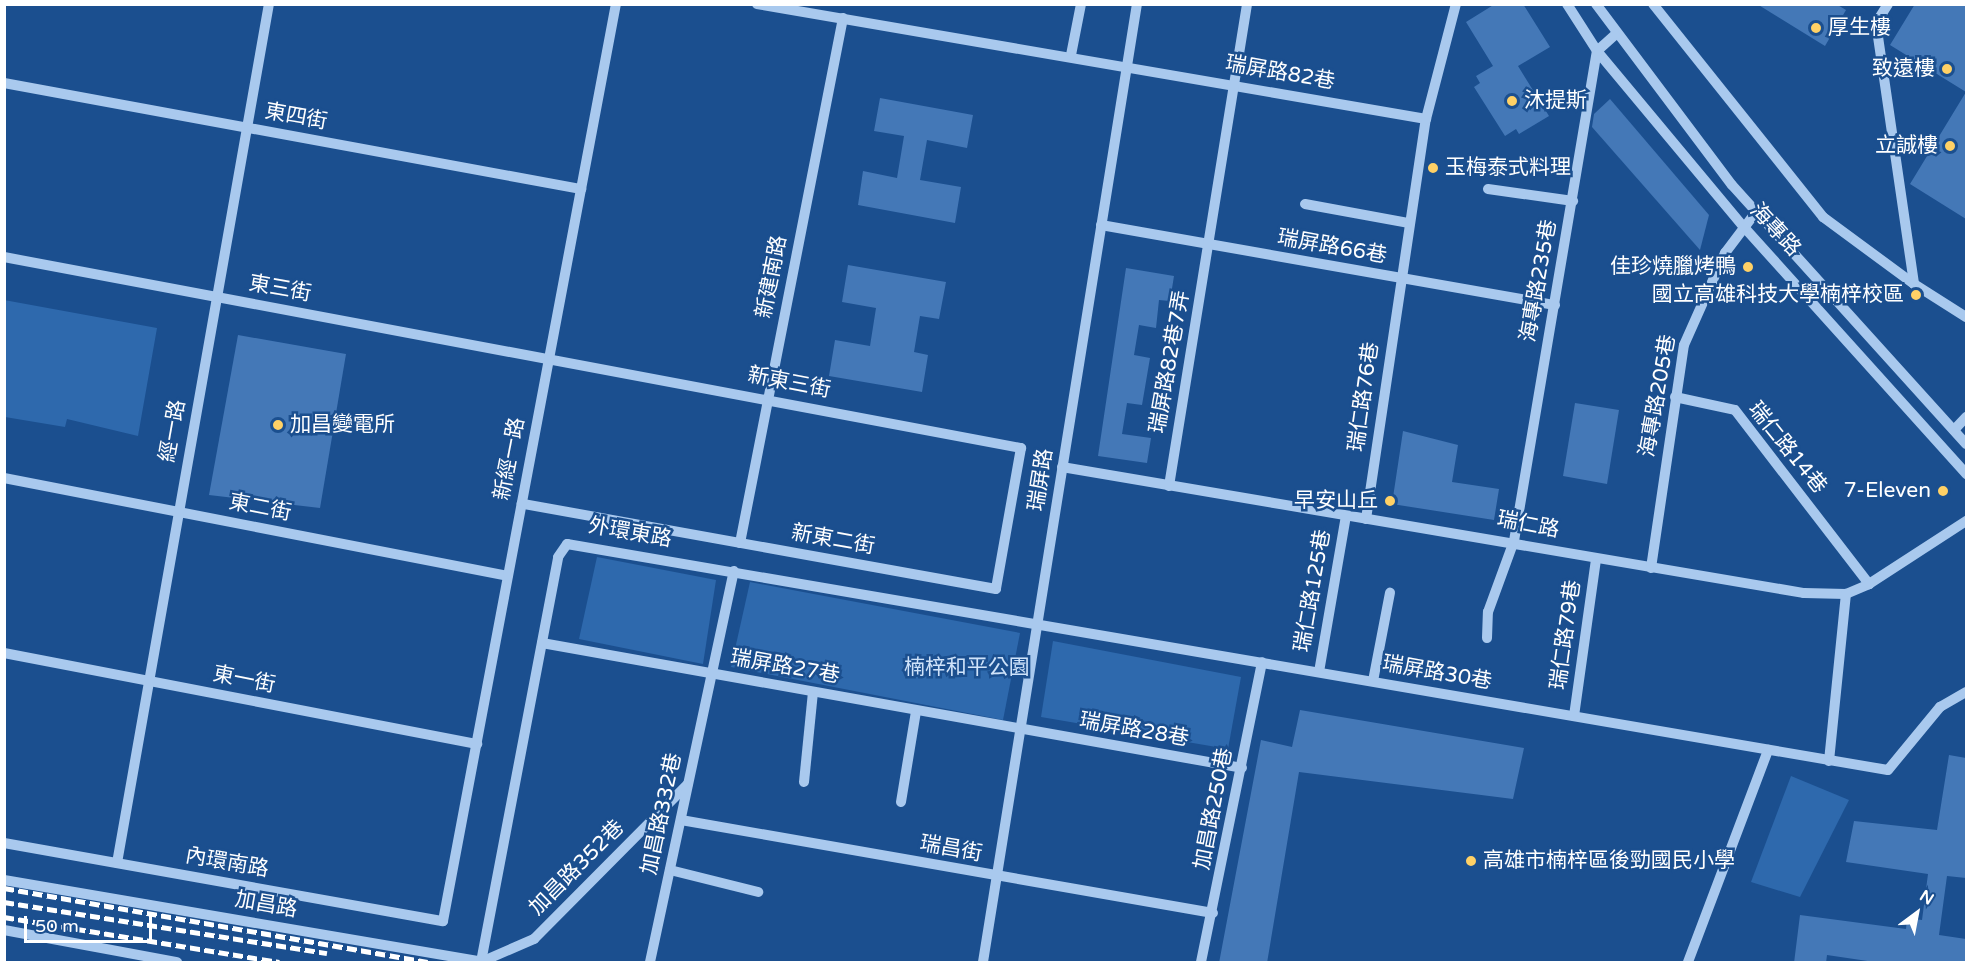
<!DOCTYPE html>
<html>
<head>
<meta charset="utf-8">
<style>
  body { margin:0 }
  #map { position:relative; width:1971px; height:967px; overflow:hidden; background:#1b4f8f; font-family:"Varela Round","Noto Sans TC",sans-serif }
  div>[style] { position:absolute }
  .green>* { inset:0; background:#2e69ad }
  .building>* { inset:0; background:#4478b7 }
  .minor>* { height:10px; margin:-5px; padding:0 5px; transform-origin:5px; border-radius:5px; background:#a9c9ee }
  .rail>* { height:4.5px; margin-top:-2.25px; transform-origin:0; background:repeating-linear-gradient(90deg,#fff 0 10px,transparent 0 14.5px) }
  .dots>* { width:16px; height:16px; translate:-50% -50%; box-sizing:border-box; border:3px solid #1b4f8f; border-radius:50% }
  span { translate:-50% -50%; white-space:nowrap; text-align:center; line-height:1.15; -webkit-text-stroke:5px #1b4f8f; paint-order:stroke }
  .poi-label { font-size:21px; color:#fff }
  .left { translate:0 -50%; text-align:left }
  .right { translate:-100% -50%; text-align:right }
  .street-label { font-size:21px; color:#fff }
  .park-label { font-size:21px; color:#cfe3fa }
  .frame { position:absolute; inset:0; border:6px solid #fff; pointer-events:none }
  .north { position:absolute; left:1887px; top:883px; width:60px; height:60px; -webkit-text-stroke:4px #1b4f8f; paint-order:stroke; rotate:32deg; font-size:16px; font-weight:700; line-height:24px; text-align:center; color:#fff }
  .north::after { content:''; display:block; margin:auto; width:21px; height:27px; background:#fff; clip-path:polygon(50% 0,100% 100%,50% 72%,0 100%) }
  .scale { position:absolute; left:24px; top:916px; width:128px; height:27px; box-sizing:border-box; border:3px solid #fff; border-top:0; padding-left:8px; font-size:18px; line-height:21px; white-space:nowrap; color:#fff; -webkit-text-stroke:4px #1b4f8f; paint-order:stroke }
</style>
</head>
<body>
<div id="map">
  <div class="green">
    <i style="clip-path:polygon(4px 300px,157px 328px,138px 436px,67px 419px,65px 427px,5px 417px)"></i>
    <i style="clip-path:polygon(597px 557px,716px 580px,703px 664px,579px 639px)"></i>
    <i style="clip-path:polygon(750px 582px,1020px 633px,1003px 720px,731px 667px)"></i>
    <i style="clip-path:polygon(1053px 641px,1241px 677px,1228px 749px,1041px 717px)"></i>
    <i style="clip-path:polygon(1791px 776px,1849px 800px,1800px 897px,1751px 882px)"></i>
  </div>
  <div class="building">
    <i style="clip-path:polygon(1495px 4px,1523px 4px,1550px 47px,1518px 66px,1549px 116px,1519px 134px,1516px 129px,1505px 136px,1474px 87px,1480px 83px,1476px 76px,1493px 66px,1466px 22px)"></i>
    <i style="clip-path:polygon(1757px 4px,1836px 4px,1846px 10px,1825px 46px)"></i>
    <i style="clip-path:polygon(1915px 4px,1966px 4px,1966px 219px,1910px 184px,1966px 92px,1890px 45px)"></i>
    <i style="clip-path:polygon(880px 98px,973px 115px,967px 148px,927px 140px,920px 180px,961px 187px,955px 223px,858px 205px,863px 171px,897px 178px,904px 136px,874px 131px)"></i>
    <i style="clip-path:polygon(1610px 99px,1709px 215px,1700px 250px,1592px 127px,1594px 114px)"></i>
    <i style="clip-path:polygon(848px 265px,946px 282px,939px 319px,920px 316px,914px 352px,928px 355px,922px 392px,829px 376px,835px 340px,870px 346px,876px 308px,842px 302px)"></i>
    <i style="clip-path:polygon(1126px 268px,1174px 276px,1170px 301px,1159px 300px,1156px 328px,1139px 325px,1134px 355px,1150px 358px,1142px 405px,1127px 403px,1122px 434px,1151px 438px,1147px 463px,1098px 456px)"></i>
    <i style="clip-path:polygon(238px 335px,346px 354px,320px 508px,209px 495px)"></i>
    <i style="clip-path:polygon(1575px 403px,1619px 410px,1607px 484px,1563px 476px)"></i>
    <i style="clip-path:polygon(1403px 431px,1458px 445px,1452px 482px,1499px 489px,1494px 520px,1392px 504px)"></i>
    <i style="clip-path:polygon(1300px 710px,1524px 748px,1513px 799px,1299px 772px,1267px 963px,1219px 963px,1261px 740px,1292px 747px)"></i>
    <i style="clip-path:polygon(1949px 755px,1966px 758px,1966px 878px,1947px 876px,1939px 935px,1966px 939px,1966px 963px,1881px 963px,1827px 955px,1826px 963px,1794px 963px,1800px 915px,1906px 929px,1907px 918px,1922px 920px,1928px 874px,1846px 862px,1854px 821px,1937px 830px)"></i>
  </div>
  <div class="minor">
    <i style="left:757px;top:4px;width:679px;rotate:9.75deg"></i>
    <i style="left:1567px;top:4px;width:56px;rotate:57.4deg"></i>
    <i style="left:1597px;top:51px;width:228px;rotate:50.2deg"></i>
    <i style="left:1743px;top:226px;width:334px;rotate:48deg"></i>
    <i style="left:1596px;top:4px;width:226px;rotate:53.1deg"></i>
    <i style="left:1732px;top:185px;width:349px;rotate:47.9deg"></i>
    <i style="left:1653px;top:4px;width:273px;rotate:51.4deg"></i>
    <i style="left:1823px;top:217px;width:113px;rotate:36.4deg"></i>
    <i style="left:1888px;top:4px;width:22px;rotate:122deg"></i>
    <i style="left:1876px;top:23px;width:264px;rotate:81.7deg"></i>
    <i style="left:1914px;top:284px;width:62px;rotate:32.4deg"></i>
    <i style="left:1071px;top:55px;width:52px;rotate:-78.9deg"></i>
    <i style="left:4px;top:83px;width:587px;rotate:10.41deg"></i>
    <i style="left:1488px;top:189px;width:86px;rotate:8deg"></i>
    <i style="left:1305px;top:204px;width:106px;rotate:10.4deg"></i>
    <i style="left:1101px;top:225px;width:461px;rotate:10deg"></i>
    <i style="left:4px;top:257px;width:1035px;rotate:10.64deg"></i>
    <i style="left:1021px;top:448px;width:143px;rotate:100.1deg"></i>
    <i style="left:996px;top:589px;width:482px;rotate:-169.8deg"></i>
    <i style="left:1675px;top:397px;width:61px;rotate:12.2deg"></i>
    <i style="left:1735px;top:410px;width:220px;rotate:52.4deg"></i>
    <i style="left:1954px;top:430px;width:18px;rotate:-47deg"></i>
    <i style="left:1062px;top:467px;width:753px;rotate:9.64deg"></i>
    <i style="left:1804px;top:593px;width:42px;rotate:1.4deg"></i>
    <i style="left:1846px;top:594px;width:25px;rotate:-23deg"></i>
    <i style="left:1869px;top:584px;width:116px;rotate:-33deg"></i>
    <i style="left:4px;top:478px;width:513px;rotate:11deg"></i>
    <i style="left:1169px;top:486px;width:488px;rotate:-80.8deg"></i>
    <i style="left:1366px;top:519px;width:404px;rotate:-81.5deg"></i>
    <i style="left:1426px;top:119px;width:119px;rotate:-75.4deg"></i>
    <i style="left:740px;top:543px;width:535px;rotate:-78.9deg"></i>
    <i style="left:1651px;top:568px;width:225px;rotate:-81.6deg"></i>
    <i style="left:1684px;top:345px;width:101px;rotate:-66deg"></i>
    <i style="left:1725px;top:253px;width:51px;rotate:-52.9deg"></i>
    <i style="left:1487px;top:638px;width:26px;rotate:-88deg"></i>
    <i style="left:1488px;top:612px;width:76px;rotate:-69.9deg"></i>
    <i style="left:1514px;top:541px;width:497px;rotate:-80.4deg"></i>
    <i style="left:1597px;top:51px;width:24px;rotate:-42deg"></i>
    <i style="left:542px;top:643px;width:711px;rotate:10.12deg"></i>
    <i style="left:4px;top:653px;width:482px;rotate:10.9deg"></i>
    <i style="left:1319px;top:672px;width:158px;rotate:-80.2deg"></i>
    <i style="left:1373px;top:681px;width:90px;rotate:-79.1deg"></i>
    <i style="left:1574px;top:716px;width:159px;rotate:-82deg"></i>
    <i style="left:1829px;top:761px;width:168px;rotate:-84.2deg"></i>
    <i style="left:804px;top:782px;width:90px;rotate:-84.3deg"></i>
    <i style="left:901px;top:802px;width:92px;rotate:-80.6deg"></i>
    <i style="left:681px;top:820px;width:540px;rotate:9.92deg"></i>
    <i style="left:4px;top:843px;width:446px;rotate:10.1deg"></i>
    <i style="left:443px;top:921px;width:933px;rotate:-79.32deg"></i>
    <i style="left:117px;top:863px;width:872px;rotate:-79.97deg"></i>
    <i style="left:670px;top:870px;width:91px;rotate:14deg"></i>
    <i style="left:4px;top:880px;width:488px;rotate:9.7deg"></i>
    <i style="left:4px;top:930px;width:176px;rotate:10.5deg"></i>
    <i style="left:481px;top:962px;width:412px;rotate:-79.2deg"></i>
    <i style="left:558px;top:557px;width:16px;rotate:-55deg"></i>
    <i style="left:567px;top:544px;width:1340px;rotate:9.71deg"></i>
    <i style="left:1888px;top:770px;width:82px;rotate:-50.5deg"></i>
    <i style="left:1940px;top:707px;width:30px;rotate:-30deg"></i>
    <i style="left:481px;top:962px;width:58px;rotate:-23.5deg"></i>
    <i style="left:534px;top:939px;width:218px;rotate:-45.2deg"></i>
    <i style="left:650px;top:962px;width:400px;rotate:-77.9deg"></i>
    <i style="left:983px;top:962px;width:970px;rotate:-80.87deg"></i>
    <i style="left:1201px;top:962px;width:306px;rotate:-78.5deg"></i>
    <i style="left:1688px;top:962px;width:227px;rotate:-69.3deg"></i>
  </div>
  <div class="rail">
    <i style="left:4px;top:888px;width:430px;rotate:9.9deg"></i>
    <i style="left:4px;top:902px;width:327px;rotate:9deg"></i>
    <i style="left:4px;top:917px;width:279px;rotate:9.3deg"></i>
  </div>
  <div class="dots">
    <i style="left:1816px;top:28px;background:#ffd166"></i>
    <i style="left:1947px;top:69px;background:#ffd166"></i>
    <i style="left:1512px;top:101px;background:#ffd166"></i>
    <i style="left:1950px;top:146px;background:#ffd166"></i>
    <i style="left:1433px;top:168px;background:#ffd166"></i>
    <i style="left:1748px;top:267px;background:#ffd166"></i>
    <i style="left:1916px;top:295px;background:#ffd166"></i>
    <i style="left:278px;top:425px;background:#ffd166"></i>
    <i style="left:1943px;top:491px;background:#ffd166"></i>
    <i style="left:1390px;top:501px;background:#ffd166"></i>
    <i style="left:1471px;top:861px;background:#ffd166"></i>
  </div>
  <div class="poi-label">
    <span class="left" style="left:1828px;top:28px">厚生樓</span>
    <span class="right" style="left:1935px;top:69px">致遠樓</span>
    <span class="left" style="left:1524px;top:101px">沐提斯</span>
    <span class="right" style="left:1938px;top:146px">立誠樓</span>
    <span class="left" style="left:1445px;top:168px">玉梅泰式料理</span>
    <span class="right" style="left:1736px;top:267px">佳珍燒臘烤鴨</span>
    <span class="right" style="left:1904px;top:295px">國立高雄科技大學楠梓校區</span>
    <span class="left" style="left:290px;top:425px">加昌變電所</span>
    <span class="right" style="left:1931px;top:491px">7-Eleven</span>
    <span class="right" style="left:1378px;top:501px">早安山丘</span>
    <span class="left" style="left:1483px;top:861px">高雄市楠梓區後勁國民小學</span>
  </div>
  <div class="street-label">
    <span style="left:1280px;top:73px;rotate:10deg">瑞屏路82巷</span>
    <span style="left:296px;top:117px;rotate:10deg">東四街</span>
    <span style="left:1775px;top:230px;rotate:47deg">海專路</span>
    <span style="left:1332px;top:247px;rotate:10deg">瑞屏路66巷</span>
    <span style="left:772px;top:277px;rotate:-79deg">新建南路</span>
    <span style="left:1539px;top:281px;rotate:-80deg">海專路235巷</span>
    <span style="left:280px;top:289px;rotate:10deg">東三街</span>
    <span style="left:1170px;top:362px;rotate:-80deg">瑞屏路82巷7弄</span>
    <span style="left:789px;top:383px;rotate:11deg">新東三街</span>
    <span style="left:1658px;top:396px;rotate:-80deg">海專路205巷</span>
    <span style="left:1364px;top:397px;rotate:-82deg">瑞仁路76巷</span>
    <span style="left:173px;top:431px;rotate:-80deg">經一路</span>
    <span style="left:1787px;top:448px;rotate:51deg">瑞仁路14巷</span>
    <span style="left:510px;top:459px;rotate:-79deg">新經一路</span>
    <span style="left:1041px;top:480px;rotate:-81deg">瑞屏路</span>
    <span style="left:260px;top:508px;rotate:11deg">東二街</span>
    <span style="left:1528px;top:525px;rotate:11deg">瑞仁路</span>
    <span style="left:630px;top:533px;rotate:10deg">外環東路</span>
    <span style="left:833px;top:540px;rotate:10deg">新東二街</span>
    <span style="left:1313px;top:591px;rotate:-80deg">瑞仁路125巷</span>
    <span style="left:1566px;top:635px;rotate:-82deg">瑞仁路79巷</span>
    <span style="left:785px;top:667px;rotate:10deg">瑞屏路27巷</span>
    <span style="left:1437px;top:673px;rotate:10deg">瑞屏路30巷</span>
    <span style="left:244px;top:680px;rotate:11deg">東一街</span>
    <span style="left:1134px;top:730px;rotate:10deg">瑞屏路28巷</span>
    <span style="left:1214px;top:809px;rotate:-79deg">加昌路250巷</span>
    <span style="left:662px;top:814px;rotate:-78deg">加昌路332巷</span>
    <span style="left:951px;top:849px;rotate:10deg">瑞昌街</span>
    <span style="left:227px;top:863px;rotate:10deg">內環南路</span>
    <span style="left:577px;top:868px;rotate:-45deg">加昌路352巷</span>
    <span style="left:266px;top:905px;rotate:10deg">加昌路</span>
  </div>
  <div class="park-label">
    <span style="left:967px;top:668px">楠梓和平公園</span>
  </div>
  <div class="frame"></div>
  <div class="north">N</div>
  <div class="scale">50 m</div>
</div>
</body>
</html>
